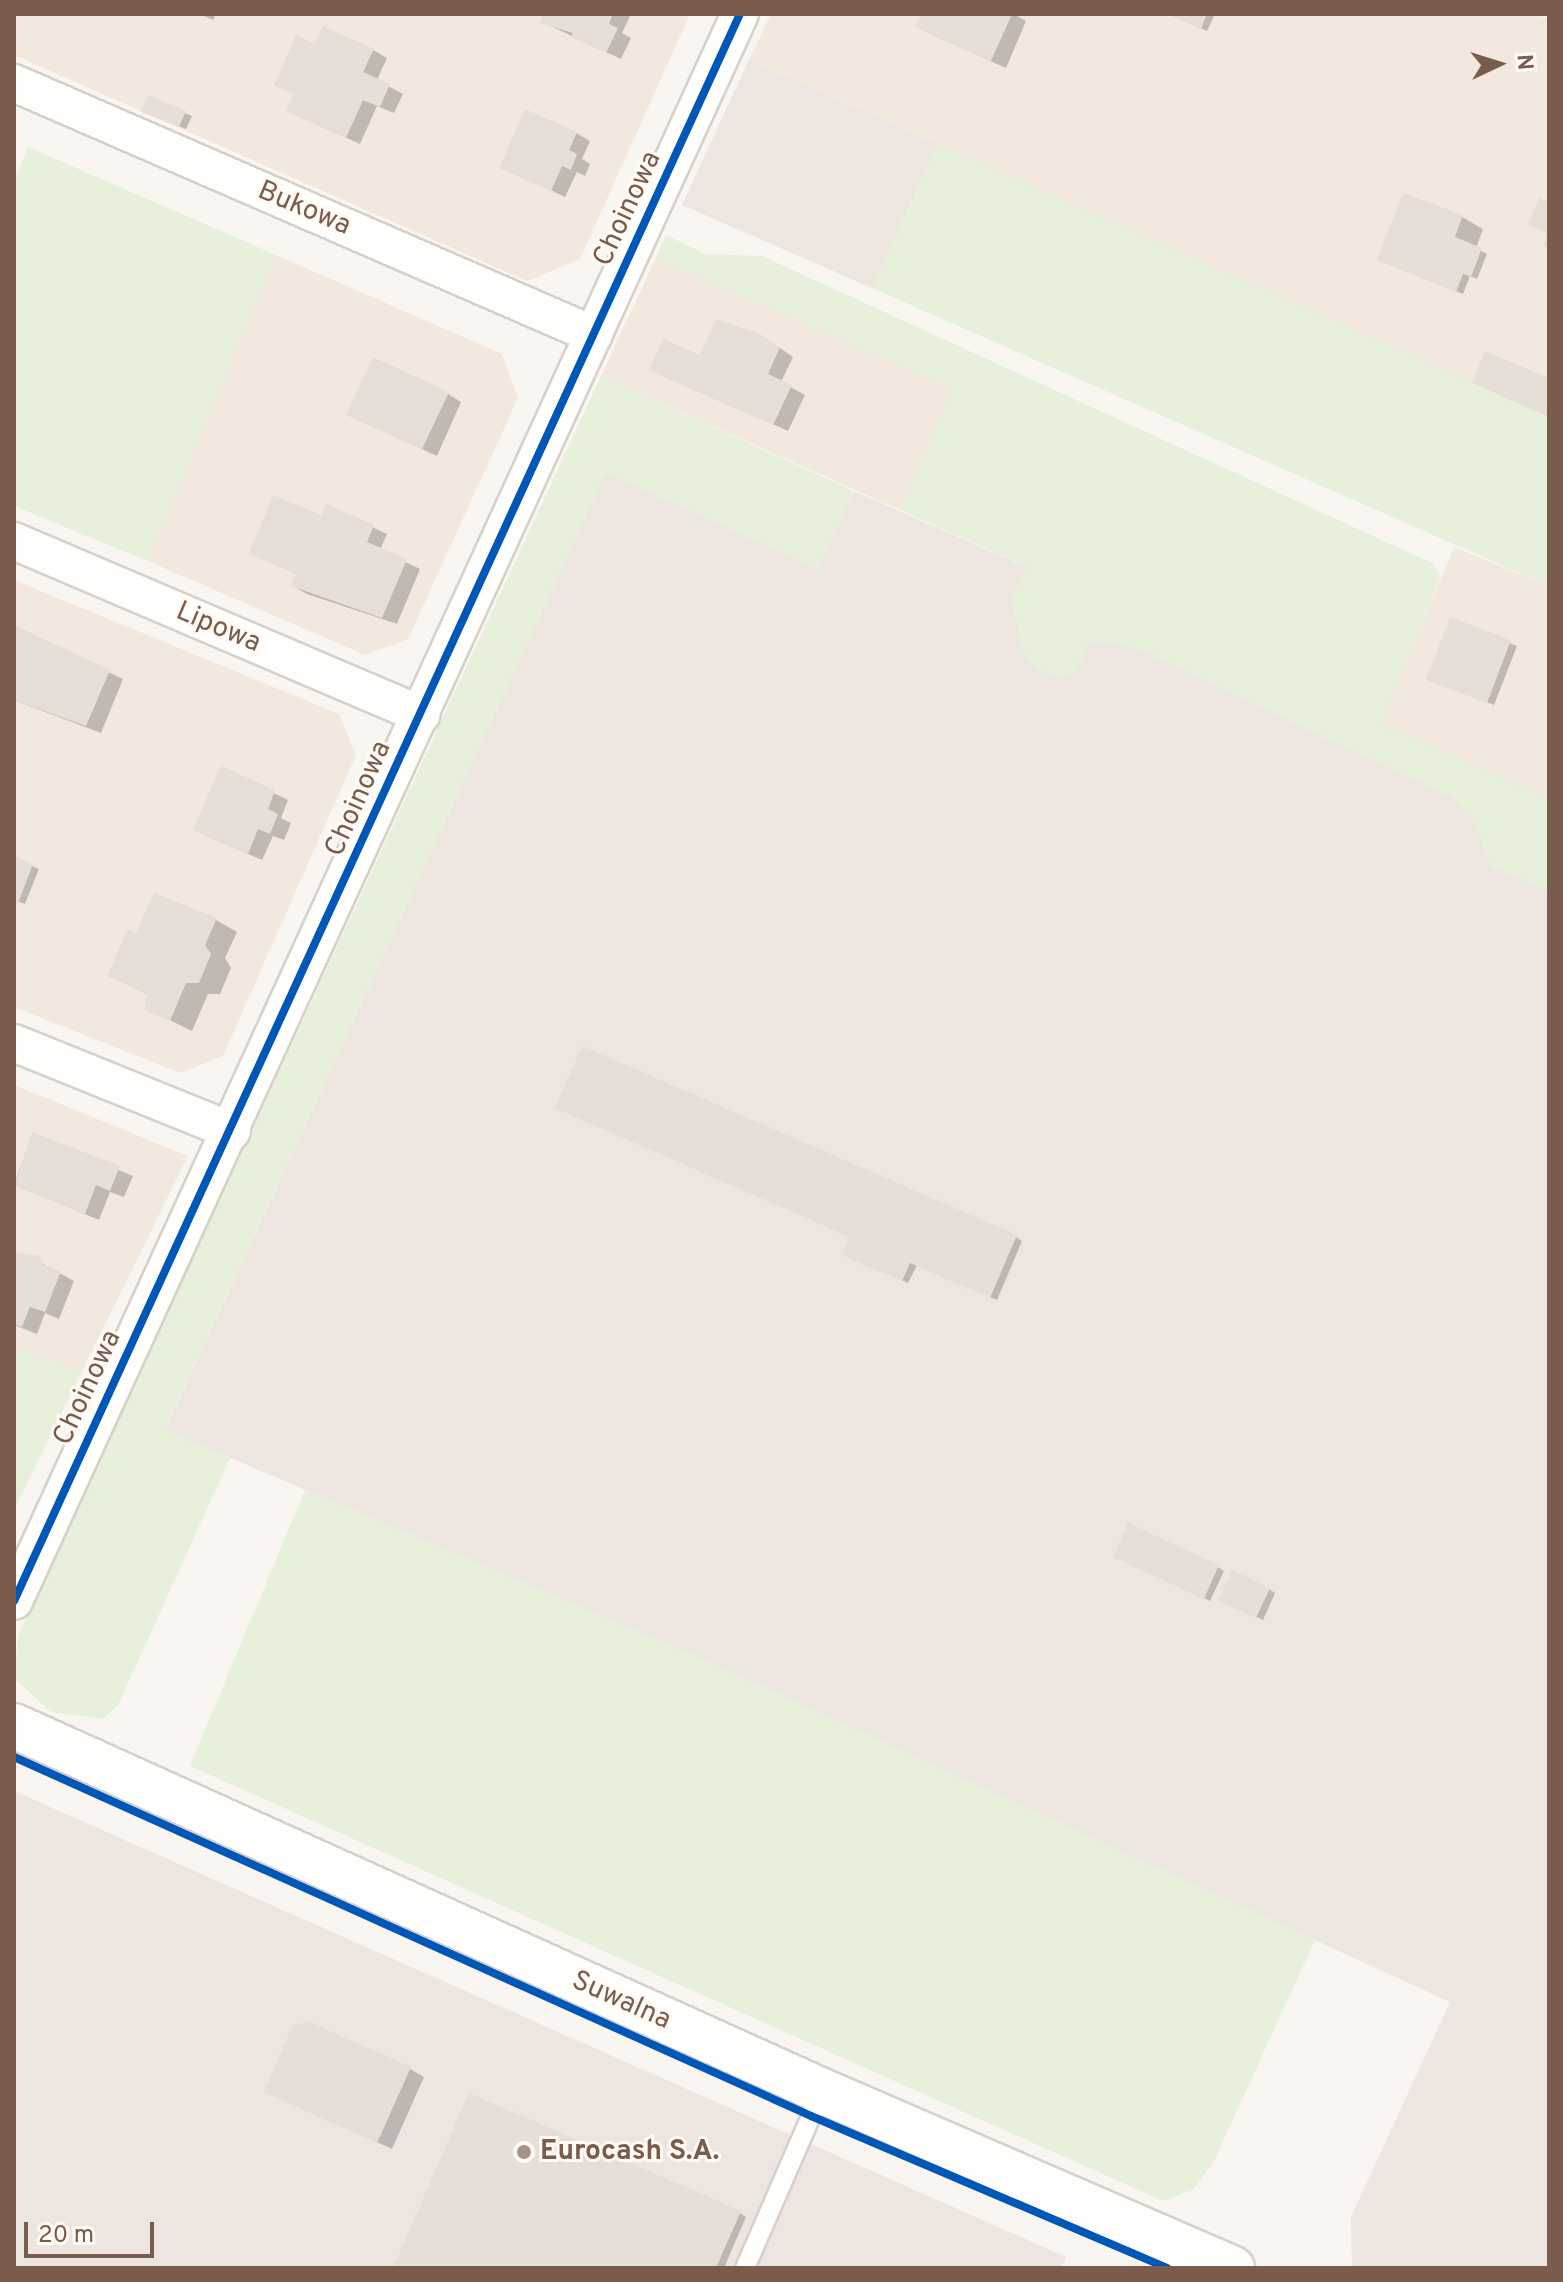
<!DOCTYPE html>
<html>
<head>
<meta charset="utf-8">
<style>
  body { margin:0 }
  #map { position:relative; width:1563px; height:2282px; overflow:hidden; background:#f9f5f0; font-family:Overpass,sans-serif }
  div>[style] { position:absolute }
  .residential>* { inset:0; background:#f2e8de }
  .industrial>* { inset:0; background:#ede5e0 }
  .green>* { inset:0; background:#e7f0db }
  .shadow>* { inset:0; background:#0003 }
  .building>* { inset:0; background:#e6ded7 }
  .roads { filter:drop-shadow(2px 0 #d7d1cb) drop-shadow(-2px 0 #d7d1cb) drop-shadow(0 2px #d7d1cb) drop-shadow(0 -2px #d7d1cb) }
  .service>* { height:18px; margin:-9px; padding:0 9px; transform-origin:9px; border-radius:9px; background:#fefefd }
  .minor>* { height:36px; margin:-18px; padding:0 18px; transform-origin:18px; border-radius:18px; background:#fefefd }
  .tertiary>* { height:44px; margin:-22px; padding:0 22px; transform-origin:22px; border-radius:22px; background:#fefefd }
  .cycleway>* { height:8px; margin:-4px; padding:0 4px; transform-origin:4px; border-radius:4px; background:#0057b8 }
  .dots>* { width:22px; height:22px; translate:-50% -50%; box-sizing:border-box; border:4px solid #fffaf3; border-radius:50% }
  span { translate:-50% -50%; white-space:nowrap; text-align:center; line-height:1.15; -webkit-text-stroke:6px #fffaf3; paint-order:stroke }
  .street-label { font-size:28px; color:#7a5c4d }
  .poi-label { font-size:28px; color:#7a5c4d; font-weight:700 }
  .left { translate:0 -50%; text-align:left }
  .frame { position:absolute; inset:0; border:16px solid #7a5c4d; pointer-events:none }
  .north { position:absolute; left:1459px; top:24px; width:80px; height:80px; -webkit-text-stroke:6px #fffaf3; paint-order:stroke; rotate:86deg; font-size:22px; font-weight:700; line-height:32px; text-align:center; color:#7a5c4d }
  .north::after { content:''; display:block; margin:auto; width:28px; height:36px; background:#7a5c4d; clip-path:polygon(50% 0,100% 100%,50% 72%,0 100%) }
  .scale { position:absolute; left:24px; top:2222px; width:130px; height:36px; box-sizing:border-box; border:4px solid #7a5c4d; border-top:0; padding-left:10px; font-size:24px; line-height:28px; white-space:nowrap; color:#7a5c4d; -webkit-text-stroke:6px #fffaf3; paint-order:stroke }
</style>
</head>
<body>
<div id="map">
  <div class="residential">
    <i style="clip-path:polygon(14px 14px,690px 14px,580px 259px,527px 281px,14px 55px)"></i>
    <i style="clip-path:polygon(771px 14px,1536px 14px,1549px 20px,1549px 417px,749px 60px)"></i>
    <i style="clip-path:polygon(276px 255px,502px 354px,518px 398px,408px 639px,365px 655px,148px 561px)"></i>
    <i style="clip-path:polygon(656px 258px,953px 389px,900px 510px,601px 376px)"></i>
    <i style="clip-path:polygon(1454px 547px,1549px 586px,1549px 798px,1381px 724px)"></i>
    <i style="clip-path:polygon(14px 580px,339px 714px,356px 755px,223px 1056px,180px 1073px,14px 1007px)"></i>
    <i style="clip-path:polygon(14px 1085px,188px 1156px,81px 1373px,14px 1347px)"></i>
  </div>
  <div class="industrial">
    <i style="clip-path:polygon(749px 60px,938px 144px,872px 288px,682px 205px)"></i>
    <i style="clip-path:polygon(606px 472px,818px 569px,854px 491px,1549px 798px,1549px 2268px,1352px 2268px,1351px 2217px,1450px 2002px,702px 1659px,165px 1430px)"></i>
    <i style="clip-path:polygon(14px 1791px,1066px 2257px,1061px 2268px,14px 2268px)"></i>
  </div>
  <div class="green">
    <i style="clip-path:polygon(938px 144px,1549px 417px,1549px 586px,872px 288px)"></i>
    <i style="clip-path:polygon(28px 147px,276px 255px,148px 561px,14px 506px,14px 181px)"></i>
    <i style="clip-path:polygon(666px 235px,705px 254px,762px 256px,1432px 563px,1441px 576px,1382px 724px,1549px 798px,1549px 892px,1491px 866px,1474px 823px,1452px 798px,1140px 650px,1104px 641px,1089px 644px,1074px 674px,1056px 678px,1034px 667px,1022px 650px,1011px 599px,1027px 567px,900px 510px,953px 389px,656px 258px)"></i>
    <i style="clip-path:polygon(601px 376px,854px 491px,818px 569px,606px 473px,165px 1429px,230px 1458px,118px 1705px,103px 1719px,51px 1712px,14px 1678px,18px 1636px)"></i>
    <i style="clip-path:polygon(14px 1347px,81px 1373px,14px 1510px)"></i>
    <i style="clip-path:polygon(305px 1490px,702px 1659px,1315px 1940px,1214px 2161px,1193px 2190px,1163px 2201px,190px 1766px)"></i>
  </div>
  <div class="shadow">
    <i style="clip-path:polygon(199px 14px,216px 14px,213px 20px)"></i>
    <i style="clip-path:polygon(545px 14px,631px 14px,622px 33px,631px 38px,621px 59px,542px 22px)"></i>
    <i style="clip-path:polygon(923px 14px,1014px 14px,1026px 21px,1006px 68px,931px 34px)"></i>
    <i style="clip-path:polygon(1169px 14px,1215px 14px,1207px 31px)"></i>
    <i style="clip-path:polygon(373px 50px,387px 58px,377px 80px,403px 94px,394px 113px,377px 106px,360px 144px,302px 118px)"></i>
    <i style="clip-path:polygon(149px 98px,192px 116px,186px 129px,150px 115px)"></i>
    <i style="clip-path:polygon(576px 133px,590px 141px,582px 159px,590px 164px,585px 176px,577px 172px,565px 197px,502px 167px)"></i>
    <i style="clip-path:polygon(1462px 217px,1483px 229px,1476px 248px,1487px 254px,1477px 279px,1470px 276px,1463px 294px,1380px 260px)"></i>
    <i style="clip-path:polygon(774px 344px,793px 357px,781px 382px,805px 395px,788px 431px,665px 377px,701px 358px)"></i>
    <i style="clip-path:polygon(448px 394px,461px 402px,437px 456px,363px 422px)"></i>
    <i style="clip-path:polygon(327px 506px,387px 534px,380px 550px,420px 569px,397px 624px,307px 594px,293px 586px,298px 575px,251px 553px,322px 518px)"></i>
    <i style="clip-path:polygon(1451px 620px,1517px 646px,1494px 705px,1435px 682px)"></i>
    <i style="clip-path:polygon(14px 627px,123px 679px,101px 733px,14px 700px)"></i>
    <i style="clip-path:polygon(222px 769px,288px 800px,281px 818px,291px 823px,284px 840px,273px 836px,262px 860px,209px 837px)"></i>
    <i style="clip-path:polygon(14px 858px,39px 869px,25px 904px,14px 900px)"></i>
    <i style="clip-path:polygon(216px 920px,237px 932px,225px 958px,231px 968px,220px 994px,208px 994px,192px 1031px,147px 1009px,147px 994px,110px 975px,137px 936px)"></i>
    <i style="clip-path:polygon(33px 1134px,133px 1176px,124px 1197px,110px 1192px,99px 1220px,14px 1184px)"></i>
    <i style="clip-path:polygon(1016px 1237px,1022px 1241px,997px 1300px,917px 1265px,908px 1283px,851px 1258px)"></i>
    <i style="clip-path:polygon(14px 1253px,27px 1255px,74px 1281px,59px 1319px,45px 1313px,37px 1334px,14px 1325px)"></i>
    <i style="clip-path:polygon(1121px 1560px,1218px 1567px,1224px 1571px,1210px 1601px)"></i>
    <i style="clip-path:polygon(1269px 1589px,1275px 1593px,1263px 1620px,1227px 1603px)"></i>
    <i style="clip-path:polygon(410px 2069px,424px 2077px,392px 2149px,266px 2091px)"></i>
    <i style="clip-path:polygon(740px 2213px,746px 2217px,724px 2268px,396px 2268px)"></i>
  </div>
  <div class="building">
    <i style="clip-path:polygon(543px 14px,613px 14px,609px 24px,618px 28px,606px 53px,571px 37px,573px 33px,539px 23px)"></i>
    <i style="clip-path:polygon(921px 14px,1012px 14px,991px 61px,915px 27px)"></i>
    <i style="clip-path:polygon(1167px 14px,1207px 14px,1201px 29px)"></i>
    <i style="clip-path:polygon(323px 26px,374px 49px,363px 72px,390px 84px,380px 107px,363px 100px,346px 138px,286px 111px,293px 94px,274px 85px,296px 35px,315px 44px)"></i>
    <i style="clip-path:polygon(148px 95px,186px 111px,179px 127px,141px 112px)"></i>
    <i style="clip-path:polygon(525px 109px,577px 132px,569px 150px,577px 154px,571px 170px,562px 166px,551px 191px,499px 168px)"></i>
    <i style="clip-path:polygon(1403px 193px,1463px 215px,1455px 237px,1482px 248px,1471px 277px,1463px 274px,1456px 292px,1377px 260px)"></i>
    <i style="clip-path:polygon(1539px 198px,1549px 202px,1549px 249px,1543px 246px,1548px 234px,1528px 225px)"></i>
    <i style="clip-path:polygon(716px 319px,760px 334px,780px 347px,768px 374px,792px 385px,773px 425px,649px 370px,663px 339px,700px 355px)"></i>
    <i style="clip-path:polygon(1485px 351px,1549px 378px,1549px 417px,1472px 383px)"></i>
    <i style="clip-path:polygon(373px 357px,449px 392px,422px 449px,346px 415px)"></i>
    <i style="clip-path:polygon(273px 495px,321px 515px,326px 504px,374px 525px,367px 542px,407px 559px,382px 618px,291px 586px,296px 574px,249px 554px)"></i>
    <i style="clip-path:polygon(1450px 617px,1511px 640px,1487px 703px,1426px 680px)"></i>
    <i style="clip-path:polygon(14px 625px,110px 670px,86px 726px,14px 700px)"></i>
    <i style="clip-path:polygon(221px 766px,275px 790px,268px 809px,278px 814px,270px 834px,258px 829px,248px 854px,193px 830px)"></i>
    <i style="clip-path:polygon(14px 856px,33px 864px,18px 903px,14px 901px)"></i>
    <i style="clip-path:polygon(154px 893px,217px 918px,205px 945px,211px 954px,199px 983px,186px 983px,170px 1021px,145px 1010px,146px 993px,107px 976px,128px 929px,136px 933px)"></i>
    <i style="clip-path:polygon(582px 1046px,1017px 1235px,990px 1298px,910px 1263px,902px 1281px,842px 1255px,850px 1237px,555px 1108px)"></i>
    <i style="clip-path:polygon(32px 1132px,120px 1166px,110px 1191px,96px 1185px,85px 1214px,14px 1186px)"></i>
    <i style="clip-path:polygon(14px 1252px,40px 1256px,42px 1264px,61px 1271px,45px 1312px,30px 1307px,22px 1327px,14px 1324px)"></i>
    <i style="clip-path:polygon(1128px 1523px,1219px 1565px,1204px 1599px,1113px 1557px)"></i>
    <i style="clip-path:polygon(1232px 1570px,1270px 1588px,1256px 1618px,1218px 1601px)"></i>
    <i style="clip-path:polygon(307px 2021px,411px 2067px,377px 2143px,264px 2092px,292px 2027px)"></i>
    <i style="clip-path:polygon(469px 2093px,741px 2211px,716px 2268px,393px 2268px)"></i>
  </div>
  <div class="roads">
    <div class="service">
      <i style="left:745px;top:2268px;width:193px;rotate:-66.5deg"></i>
    </div>
    <div class="minor">
      <i style="left:14px;top:83px;width:632px;rotate:23.48deg"></i>
      <i style="left:14px;top:541px;width:443px;rotate:23.1deg"></i>
      <i style="left:14px;top:1043px;width:235px;rotate:22deg"></i>
      <i style="left:14px;top:1601px;width:1745px;rotate:-65.42deg"></i>
    </div>
    <div class="tertiary">
      <i style="left:14px;top:1726px;width:887px;rotate:24.31deg"></i>
      <i style="left:822px;top:2091px;width:447px;rotate:23.4deg"></i>
    </div>
  </div>
  <div class="cycleway">
    <i style="left:14px;top:1601px;width:1745px;rotate:-65.42deg"></i>
    <i style="left:14px;top:1757px;width:874px;rotate:24.25deg"></i>
    <i style="left:811px;top:2116px;width:387px;rotate:23.1deg"></i>
  </div>
  <div class="dots">
    <i style="left:524px;top:2152px;background:#a69286"></i>
  </div>
  <div class="street-label">
    <span style="left:304px;top:209px;rotate:23deg">Bukowa</span>
    <span style="left:628px;top:209px;rotate:-65deg">Choinowa</span>
    <span style="left:218px;top:628px;rotate:23deg">Lipowa</span>
    <span style="left:359px;top:799px;rotate:-66deg">Choinowa</span>
    <span style="left:88px;top:1388px;rotate:-65deg">Choinowa</span>
    <span style="left:621px;top:2001px;rotate:24deg">Suwalna</span>
  </div>
  <div class="poi-label">
    <span class="left" style="left:540px;top:2152px">Eurocash S.A.</span>
  </div>
  <div class="frame"></div>
  <div class="north">N</div>
  <div class="scale">20 m</div>
</div>
</body>
</html>
